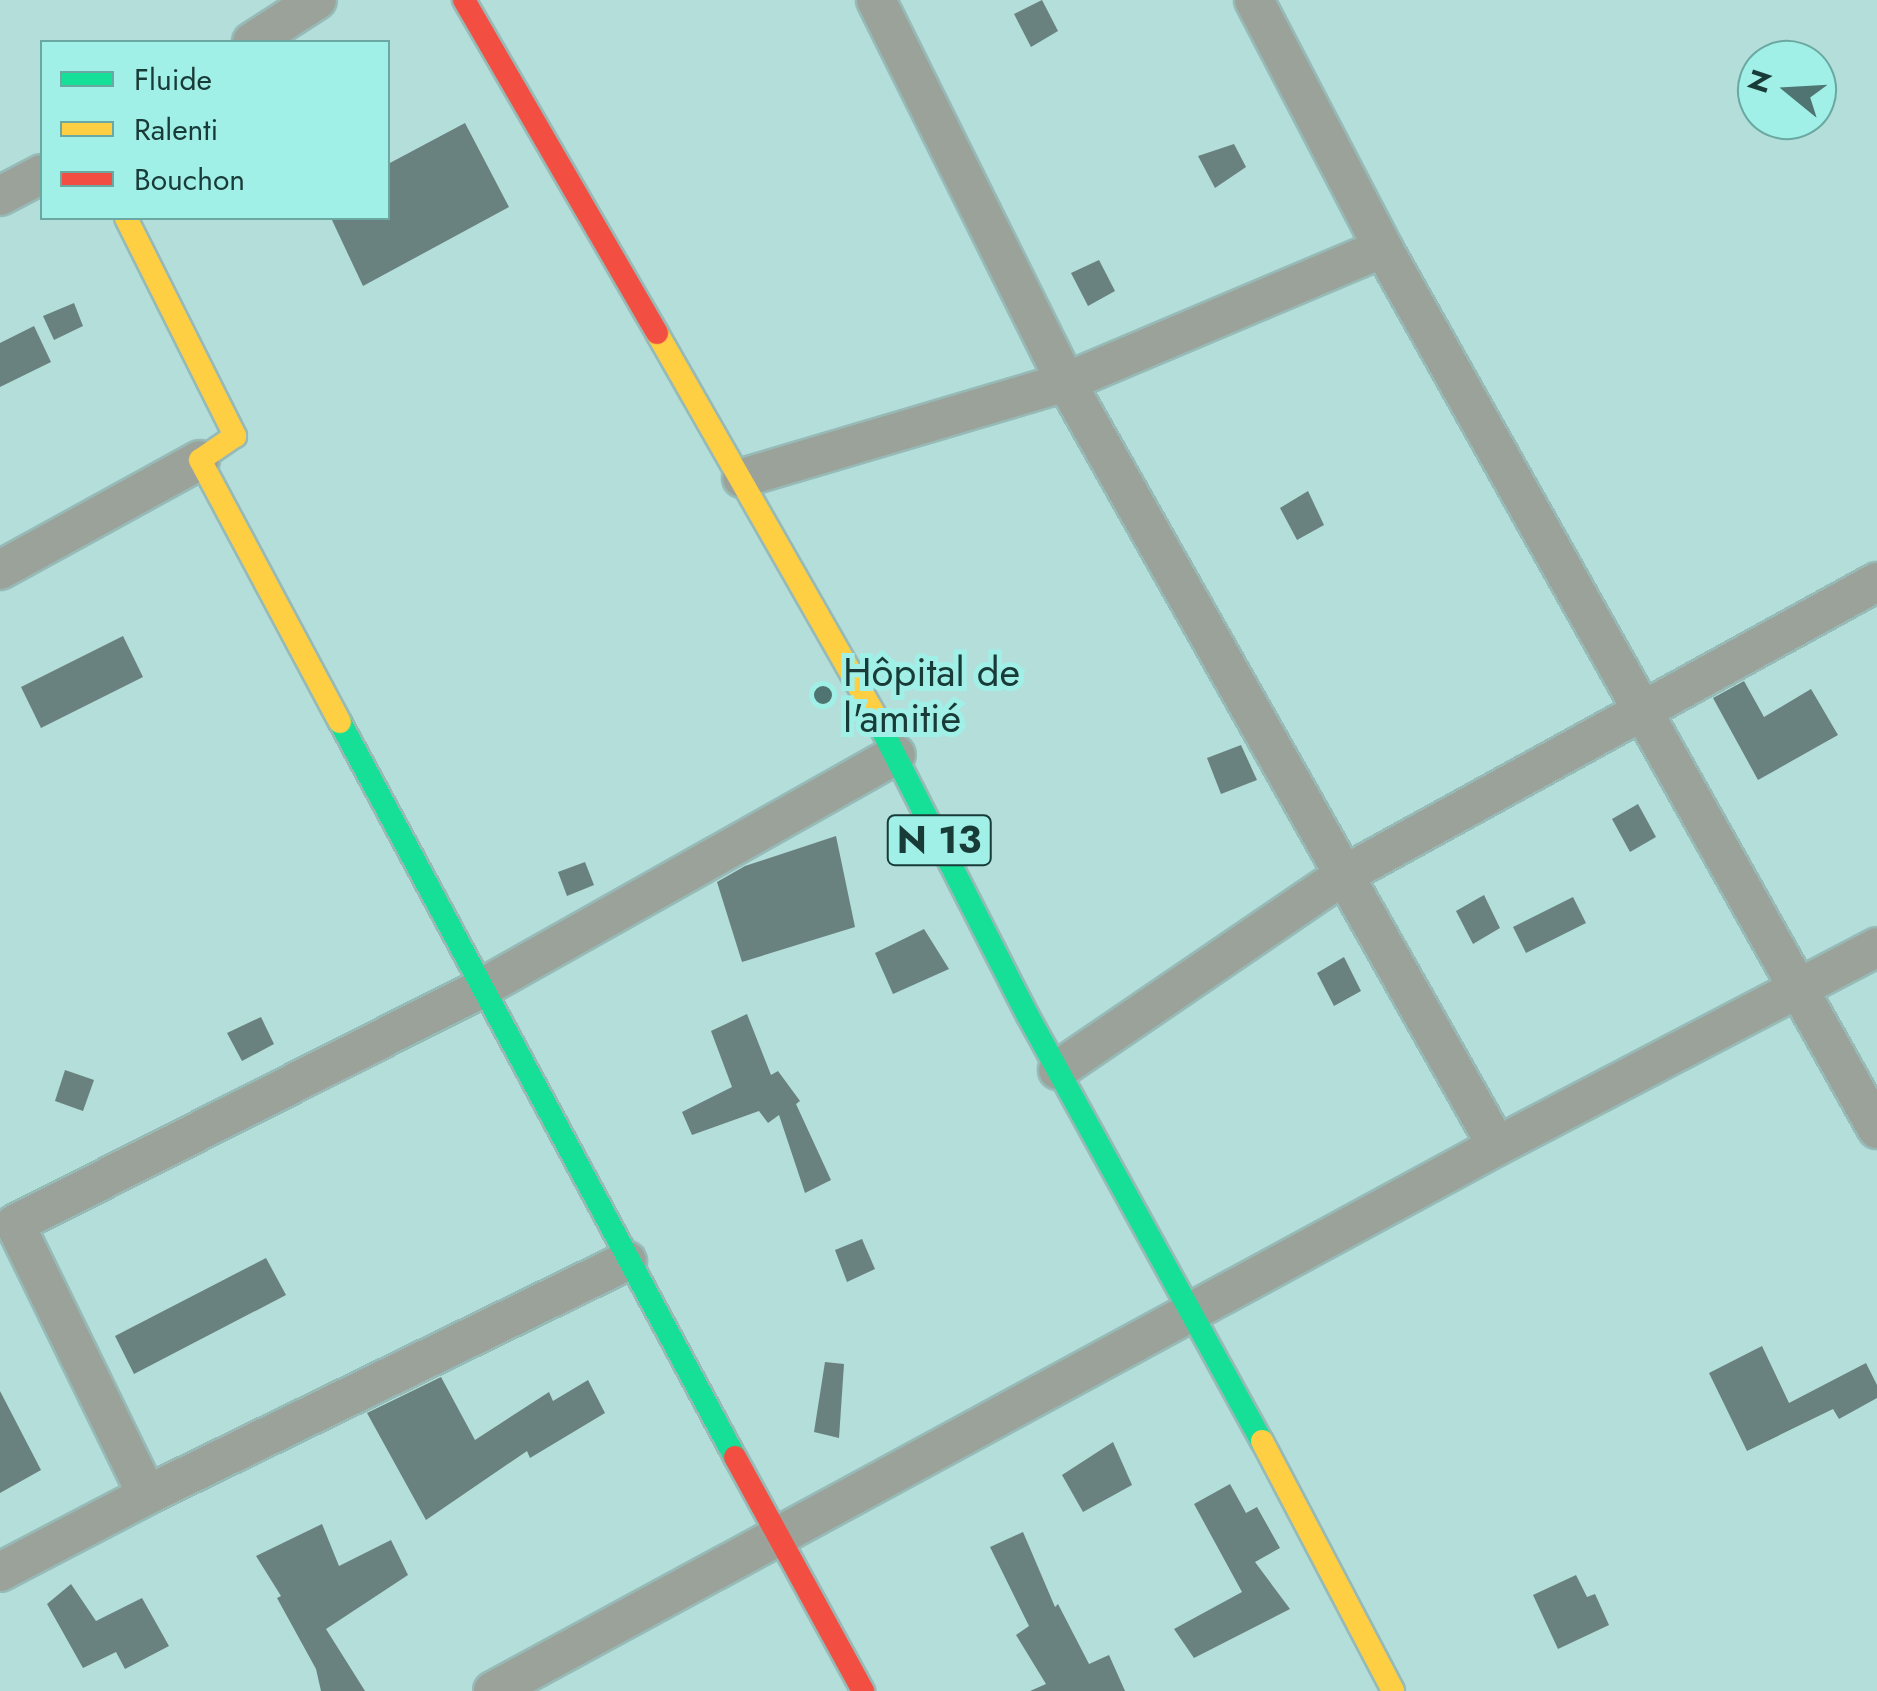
<!DOCTYPE html>
<html>
<head>
<meta charset="utf-8">
<style>
  body { margin:0 }
  #map { position:relative; width:1877px; height:1691px; overflow:hidden; background:#b3deda; font-family:Jost,sans-serif }
  div>[style] { position:absolute }
  .building>* { inset:0; background:#69827f }
  .roads { filter:drop-shadow(2px 0 #97bab7) drop-shadow(-2px 0 #97bab7) drop-shadow(0 2px #97bab7) drop-shadow(0 -2px #97bab7) }
  .street>* { height:38px; margin:-19px; padding:0 19px; transform-origin:19px; border-radius:19px; background:#9aa299 }
  .fast>* { height:22px; margin:-11px; padding:0 11px; transform-origin:11px; border-radius:11px; background:#16e098 }
  .slow>* { height:22px; margin:-11px; padding:0 11px; transform-origin:11px; border-radius:11px; background:#ffcf43 }
  .jam>* { height:22px; margin:-11px; padding:0 11px; transform-origin:11px; border-radius:11px; background:#f24e42 }
  .dots>* { width:28px; height:28px; translate:-50% -50%; box-sizing:border-box; border:5px solid #a1f0e8; border-radius:50% }
  span { translate:-50% -50%; white-space:nowrap; text-align:center; line-height:1.15; -webkit-text-stroke:10px #a1f0e8; paint-order:stroke }
  .shield-label span { padding:2px 8px; background:#a1f0e8; border:2px solid; border-radius:8px; -webkit-text-stroke-width:0 }
  .shield-label { font-size:38px; color:#193b38; font-weight:700 }
  .poi-label { font-size:40px; color:#193b38 }
  .left { translate:0 -50%; text-align:left }
  .legend { position:absolute; left:40px; top:40px; width:350px; height:180px; box-sizing:border-box; background:#a1f0e8; border:2px solid #6ba8a2; margin:0; padding:12px 18px; list-style:none; font-size:30px; color:#193b38 }
  .legend li { display:flex; align-items:center; gap:20px; height:50px }
  .legend b { width:50px; border:2px solid #6ba8a2 }
  .north { position:absolute; left:1737px; top:40px; width:100px; height:100px; box-sizing:border-box; background:#a1f0e8; border:2px solid #6ba8a2; border-radius:50%; rotate:288deg; font-size:28px; font-weight:700; line-height:40px; text-align:center; color:#193b38 }
  .north::after { content:''; display:block; margin:auto; width:35px; height:45px; background:#4f7471; clip-path:polygon(50% 0,100% 100%,50% 72%,0 100%) }
</style>
</head>
<body>
<div id="map">
  <div class="building">
    <i style="clip-path:polygon(1042px 0,1058px 31px,1031px 47px,1014px 14px)"></i>
    <i style="clip-path:polygon(465px 123px,509px 207px,363px 286px,331px 218px,388px 218px,388px 164px)"></i>
    <i style="clip-path:polygon(1234px 144px,1246px 167px,1215px 188px,1198px 156px)"></i>
    <i style="clip-path:polygon(1099px 260px,1115px 291px,1088px 306px,1071px 273px)"></i>
    <i style="clip-path:polygon(74px 303px,83px 326px,54px 340px,43px 316px)"></i>
    <i style="clip-path:polygon(34px 326px,51px 362px,0 387px,0 343px)"></i>
    <i style="clip-path:polygon(1308px 491px,1324px 525px,1297px 540px,1280px 508px)"></i>
    <i style="clip-path:polygon(123px 636px,143px 677px,41px 728px,21px 687px)"></i>
    <i style="clip-path:polygon(1744px 681px,1764px 717px,1811px 689px,1838px 735px,1758px 780px,1713px 698px)"></i>
    <i style="clip-path:polygon(1241px 745px,1257px 780px,1221px 794px,1207px 758px)"></i>
    <i style="clip-path:polygon(1638px 804px,1656px 837px,1630px 852px,1612px 819px)"></i>
    <i style="clip-path:polygon(836px 836px,855px 927px,742px 962px,717px 882px,745px 866px)"></i>
    <i style="clip-path:polygon(585px 862px,594px 885px,567px 896px,558px 872px)"></i>
    <i style="clip-path:polygon(1484px 895px,1500px 928px,1473px 944px,1456px 911px)"></i>
    <i style="clip-path:polygon(1573px 897px,1586px 923px,1526px 953px,1513px 927px)"></i>
    <i style="clip-path:polygon(924px 929px,949px 969px,893px 994px,875px 953px)"></i>
    <i style="clip-path:polygon(1344px 957px,1361px 991px,1334px 1006px,1317px 973px)"></i>
    <i style="clip-path:polygon(747px 1014px,771px 1075px,778px 1071px,800px 1101px,796px 1104px,831px 1180px,805px 1193px,779px 1115px,768px 1123px,759px 1111px,692px 1135px,682px 1112px,732px 1087px,711px 1031px)"></i>
    <i style="clip-path:polygon(261px 1017px,274px 1044px,242px 1061px,227px 1033px)"></i>
    <i style="clip-path:polygon(65px 1070px,94px 1080px,83px 1111px,55px 1101px)"></i>
    <i style="clip-path:polygon(862px 1239px,875px 1269px,847px 1282px,835px 1250px)"></i>
    <i style="clip-path:polygon(266px 1258px,286px 1295px,134px 1374px,115px 1336px)"></i>
    <i style="clip-path:polygon(1762px 1346px,1789px 1403px,1866px 1363px,1877px 1385px,1877px 1398px,1839px 1419px,1833px 1409px,1747px 1451px,1709px 1373px)"></i>
    <i style="clip-path:polygon(825px 1362px,844px 1364px,839px 1438px,814px 1432px)"></i>
    <i style="clip-path:polygon(441px 1377px,475px 1440px,549px 1392px,553px 1401px,588px 1380px,605px 1413px,530px 1458px,527px 1451px,426px 1520px,367px 1413px)"></i>
    <i style="clip-path:polygon(0 1391px,41px 1470px,0 1493px)"></i>
    <i style="clip-path:polygon(1113px 1442px,1132px 1485px,1083px 1512px,1062px 1475px)"></i>
    <i style="clip-path:polygon(1230px 1484px,1246px 1513px,1257px 1507px,1280px 1548px,1255px 1562px,1290px 1609px,1194px 1658px,1174px 1629px,1242px 1592px,1194px 1504px)"></i>
    <i style="clip-path:polygon(322px 1524px,339px 1566px,391px 1540px,408px 1575px,326px 1629px,365px 1691px,321px 1691px,316px 1669px,277px 1598px,281px 1596px,256px 1556px)"></i>
    <i style="clip-path:polygon(1023px 1532px,1055px 1607px,1058px 1604px,1089px 1664px,1109px 1655px,1125px 1691px,1030px 1691px,1046px 1684px,1016px 1635px,1029px 1626px,990px 1547px)"></i>
    <i style="clip-path:polygon(1576px 1575px,1587px 1597px,1595px 1594px,1609px 1625px,1558px 1649px,1533px 1595px)"></i>
    <i style="clip-path:polygon(71px 1584px,96px 1621px,142px 1598px,169px 1646px,125px 1669px,116px 1652px,83px 1668px,47px 1604px)"></i>
  </div>
  <div class="roads">
    <div class="street">
      <i style="left:876px;top:0;width:427px;rotate:63.6deg"></i>
      <i style="left:1066px;top:382px;width:877px;rotate:60.57deg"></i>
      <i style="left:1254px;top:0;width:280px;rotate:62.5deg"></i>
      <i style="left:1383px;top:248px;width:1010px;rotate:60.72deg"></i>
      <i style="left:252px;top:42px;width:77px;rotate:-32.9deg"></i>
      <i style="left:0;top:196px;width:47px;rotate:-27.6deg"></i>
      <i style="left:742px;top:478px;width:338px;rotate:-16.5deg"></i>
      <i style="left:1066px;top:382px;width:344px;rotate:-22.9deg"></i>
      <i style="left:0;top:570px;width:228px;rotate:-28.8deg"></i>
      <i style="left:1058px;top:1070px;width:346px;rotate:-34.3deg"></i>
      <i style="left:1344px;top:875px;width:608px;rotate:-28.8deg"></i>
      <i style="left:147px;top:1495px;width:301px;rotate:-116deg"></i>
      <i style="left:15px;top:1224px;width:523px;rotate:-26.81deg"></i>
      <i style="left:482px;top:988px;width:475px;rotate:-29.4deg"></i>
      <i style="left:0;top:1572px;width:166px;rotate:-27.6deg"></i>
      <i style="left:147px;top:1495px;width:534px;rotate:-25.99deg"></i>
      <i style="left:493px;top:1691px;width:1142px;rotate:-28.49deg"></i>
      <i style="left:1497px;top:1146px;width:429px;rotate:-27.6deg"></i>
    </div>
    <div class="fast">
      <i style="left:874px;top:714px;width:339px;rotate:63deg"></i>
      <i style="left:1028px;top:1016px;width:485px;rotate:61.2deg"></i>
      <i style="left:340px;top:722px;width:834px;rotate:61.75deg"></i>
    </div>
    <div class="slow">
      <i style="left:126px;top:218px;width:244px;rotate:63.4deg"></i>
      <i style="left:235px;top:436px;width:42px;rotate:145.6deg"></i>
      <i style="left:200px;top:460px;width:297px;rotate:61.9deg"></i>
      <i style="left:657px;top:333px;width:438px;rotate:60.3deg"></i>
      <i style="left:1262px;top:1441px;width:282px;rotate:62.3deg"></i>
    </div>
    <div class="jam">
      <i style="left:464px;top:0;width:385px;rotate:59.9deg"></i>
      <i style="left:735px;top:1457px;width:267px;rotate:61.3deg"></i>
    </div>
  </div>
  <div class="dots">
    <i style="left:823px;top:695px;background:#4f7471"></i>
  </div>
  <div class="shield-label">
    <span style="left:939px;top:840px">N 13</span>
  </div>
  <div class="poi-label">
    <span class="left" style="left:843px;top:695px">Hôpital de<br>l'amitié</span>
  </div>
  <ul class="legend">
  <li><b style="height:12px;background:#16e098"></b>Fluide</li>
  <li><b style="height:12px;background:#ffcf43"></b>Ralenti</li>
  <li><b style="height:12px;background:#f24e42"></b>Bouchon</li>
  </ul>
  <div class="north">N</div>
</div>
</body>
</html>
